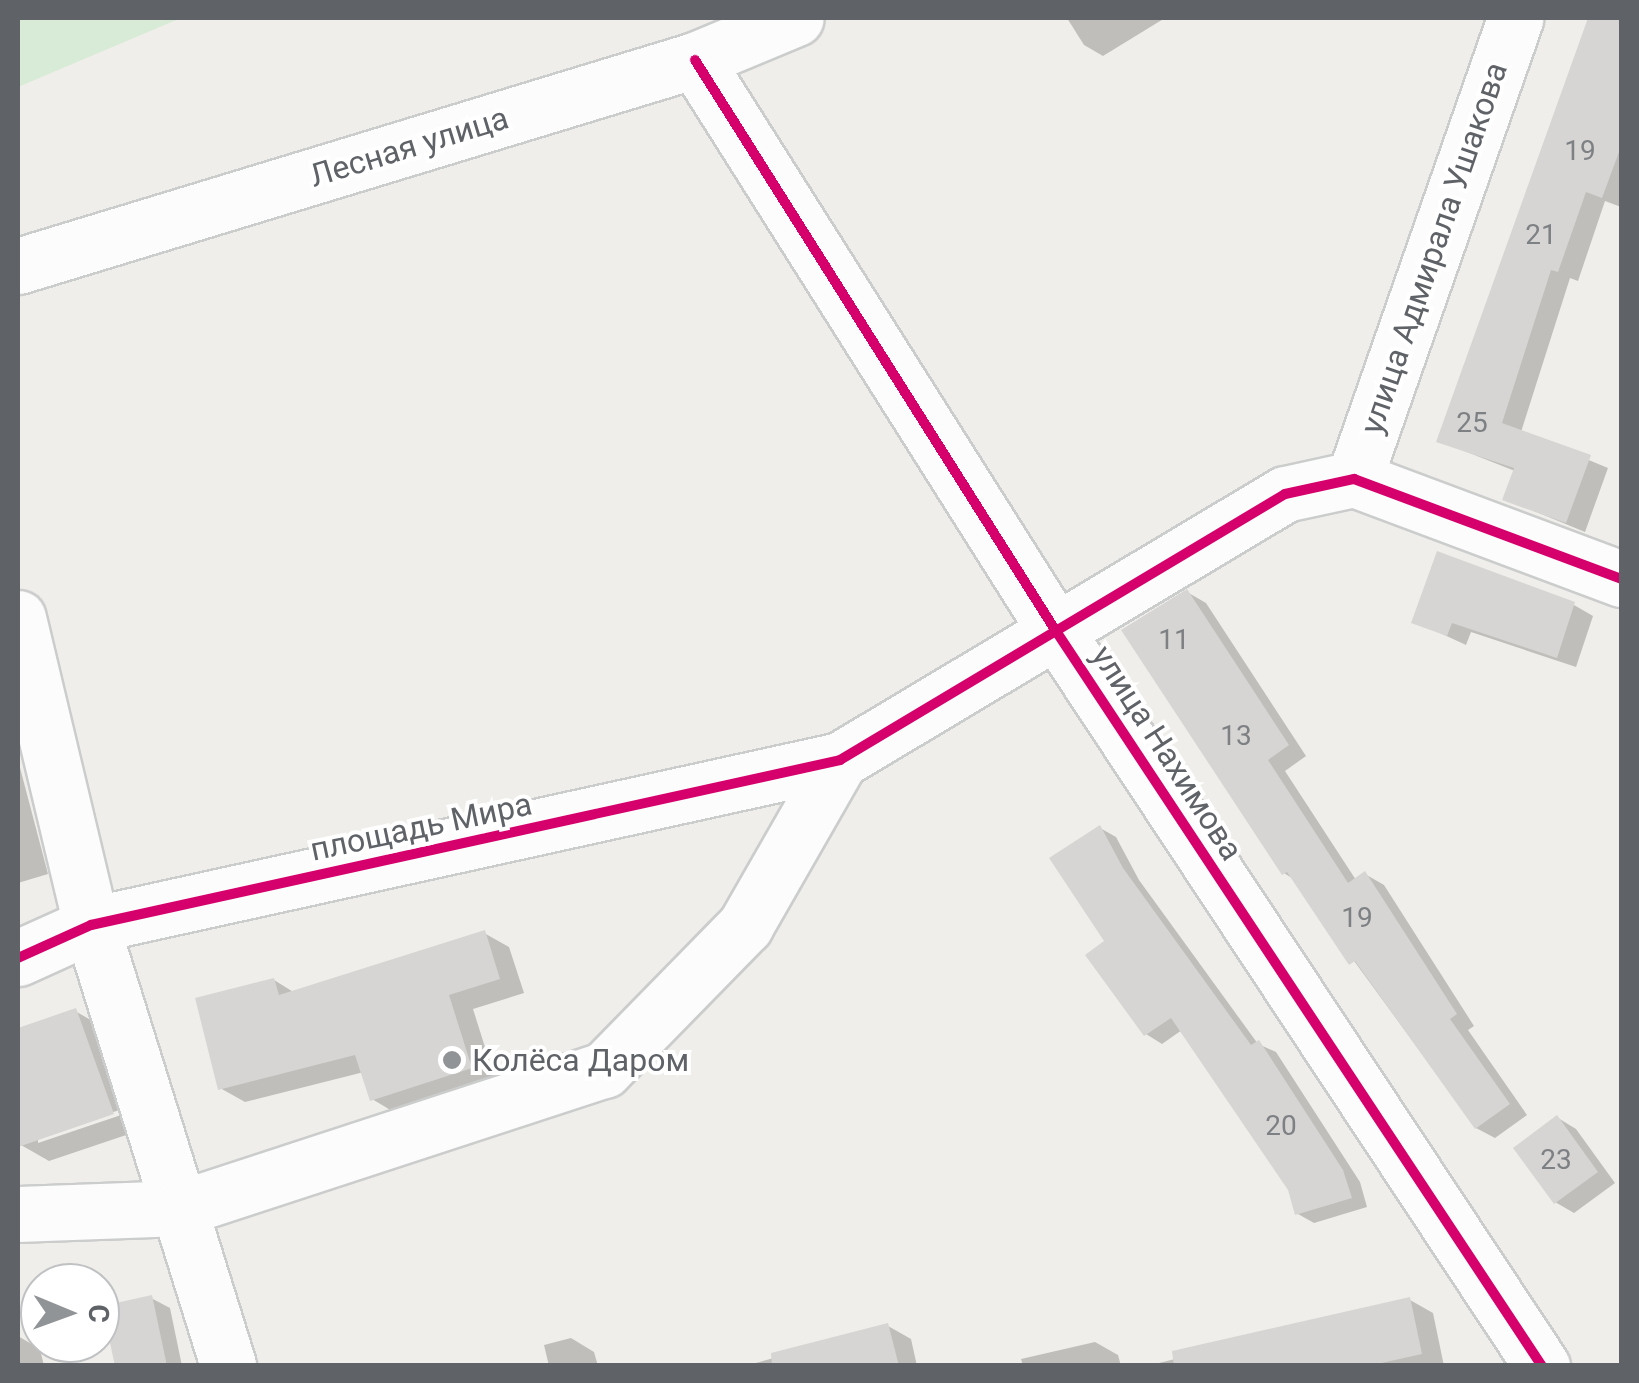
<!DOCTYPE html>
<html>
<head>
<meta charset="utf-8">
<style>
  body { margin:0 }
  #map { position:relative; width:1639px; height:1383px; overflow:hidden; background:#efeeea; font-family:Roboto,sans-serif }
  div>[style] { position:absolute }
  .green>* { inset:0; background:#d8ebd6 }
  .shadow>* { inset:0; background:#0003 }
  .building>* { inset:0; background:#d6d5d3 }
  .roads { filter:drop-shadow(2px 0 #cbcccc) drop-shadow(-2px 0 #cbcccc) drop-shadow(0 2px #cbcccc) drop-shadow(0 -2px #cbcccc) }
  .minor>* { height:55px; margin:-27.5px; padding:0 27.5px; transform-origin:27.5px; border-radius:27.5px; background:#fdfcfc }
  .cycleway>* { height:10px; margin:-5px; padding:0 5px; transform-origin:5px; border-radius:5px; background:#d6006c }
  .dots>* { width:28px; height:28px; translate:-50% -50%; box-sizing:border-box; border:5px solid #fff; border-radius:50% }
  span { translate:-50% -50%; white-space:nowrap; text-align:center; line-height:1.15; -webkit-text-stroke:8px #fff; paint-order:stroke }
  .number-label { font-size:28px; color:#7e8184 }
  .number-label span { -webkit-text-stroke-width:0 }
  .street-label { font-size:32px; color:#5f6368 }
  .poi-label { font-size:32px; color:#5f6368 }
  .left { translate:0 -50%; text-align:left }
  .frame { position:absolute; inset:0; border:20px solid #5f6368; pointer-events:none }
  .north { position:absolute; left:20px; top:1263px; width:100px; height:100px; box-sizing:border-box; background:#fff; border:2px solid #bfc1c3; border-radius:50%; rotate:91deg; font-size:28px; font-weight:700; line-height:40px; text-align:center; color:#5f6368 }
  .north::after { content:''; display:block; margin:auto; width:35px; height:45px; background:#919496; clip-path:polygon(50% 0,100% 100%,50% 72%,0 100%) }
</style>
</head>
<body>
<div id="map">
  <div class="green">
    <i style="clip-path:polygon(18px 18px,181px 18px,18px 87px)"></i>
  </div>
  <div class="shadow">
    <i style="clip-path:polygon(1067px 18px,1165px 18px,1103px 56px,1084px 45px)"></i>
    <i style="clip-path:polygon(1591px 18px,1622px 18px,1621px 207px,1605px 201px,1578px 281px,1570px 278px,1521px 432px,1608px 468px,1585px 532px,1505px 499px,1515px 471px,1439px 441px)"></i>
    <i style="clip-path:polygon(1187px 592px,1206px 603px,1306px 756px,1285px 771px,1356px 880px,1365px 874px,1384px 885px,1474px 1026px,1468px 1030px,1527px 1115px,1495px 1138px,1476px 1128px,1295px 880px,1284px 873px)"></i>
    <i style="clip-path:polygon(1574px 605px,1593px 616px,1576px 667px,1471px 632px,1466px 645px,1414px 621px)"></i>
    <i style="clip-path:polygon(18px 760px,48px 874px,18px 883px)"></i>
    <i style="clip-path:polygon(1100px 828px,1116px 837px,1139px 880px,1258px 1044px,1276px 1052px,1360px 1182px,1367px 1207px,1314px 1223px,1298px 1214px,1290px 1189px,1182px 1030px,1162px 1044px,1146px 1034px,1108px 941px)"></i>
    <i style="clip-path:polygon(484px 933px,509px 947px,524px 993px,473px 1009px,496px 1082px,397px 1114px,372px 1099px,364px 1072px,245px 1102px,220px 1088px,274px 980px,295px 993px)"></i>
    <i style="clip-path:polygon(evenodd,75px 1011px,103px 1027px,141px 1130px,49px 1161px,21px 1145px,18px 1135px,18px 1031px,75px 1011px,125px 1108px,127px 1113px,38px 1143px,38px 1138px,125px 1108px)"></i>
    <i style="clip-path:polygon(1558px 1118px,1576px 1129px,1615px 1183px,1574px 1213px,1555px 1202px)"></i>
    <i style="clip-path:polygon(151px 1298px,170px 1308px,182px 1366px,117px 1366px)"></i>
    <i style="clip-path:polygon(1410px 1300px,1433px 1313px,1444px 1366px,1147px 1366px)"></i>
    <i style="clip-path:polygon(888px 1326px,911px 1339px,917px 1366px,745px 1366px)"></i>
    <i style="clip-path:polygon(18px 1336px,40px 1349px,44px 1366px,18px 1366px)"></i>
    <i style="clip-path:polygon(571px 1338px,594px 1352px,598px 1366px,549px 1366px,544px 1345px)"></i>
    <i style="clip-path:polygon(1095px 1342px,1118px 1355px,1121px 1366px,1023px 1366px,1021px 1359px)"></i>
  </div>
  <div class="building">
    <i style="clip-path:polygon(1588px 18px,1622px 18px,1622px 144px,1602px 198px,1586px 192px,1558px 272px,1551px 270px,1502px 423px,1591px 455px,1566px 523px,1502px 500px,1514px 468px,1436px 442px)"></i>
    <i style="clip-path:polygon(1437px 551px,1575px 602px,1557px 658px,1452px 623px,1447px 636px,1411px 623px)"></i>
    <i style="clip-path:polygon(1187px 589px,1289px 745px,1268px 760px,1348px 883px,1365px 871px,1457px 1014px,1450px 1019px,1510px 1104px,1475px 1129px,1355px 961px,1349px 965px,1287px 872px,1282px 875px,1121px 630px)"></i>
    <i style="clip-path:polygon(1100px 825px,1123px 868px,1251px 1045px,1259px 1040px,1343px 1170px,1352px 1198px,1295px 1215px,1288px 1190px,1171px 1018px,1144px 1036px,1085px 955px,1104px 941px,1049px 858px)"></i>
    <i style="clip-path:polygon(485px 930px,500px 979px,449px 995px,472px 1068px,370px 1101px,355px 1055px,218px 1090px,195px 998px,274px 978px,279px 995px)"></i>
    <i style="clip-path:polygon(76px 1008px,114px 1114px,18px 1147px,18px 1028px)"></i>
    <i style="clip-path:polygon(1557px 1115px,1598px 1172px,1554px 1204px,1513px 1148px)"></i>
    <i style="clip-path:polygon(152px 1295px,167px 1366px,115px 1366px,102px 1306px)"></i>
    <i style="clip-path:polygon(1410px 1297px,1422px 1354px,1368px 1366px,1174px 1366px,1172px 1351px)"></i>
    <i style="clip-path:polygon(888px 1323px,899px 1366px,772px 1366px,771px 1353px)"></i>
  </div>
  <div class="roads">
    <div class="minor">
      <i style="left:695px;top:60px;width:672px;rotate:57.71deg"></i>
      <i style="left:1054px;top:628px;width:885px;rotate:56.53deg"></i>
      <i style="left:18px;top:266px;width:708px;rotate:-16.92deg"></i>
      <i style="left:695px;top:60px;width:109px;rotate:-22.6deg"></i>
      <i style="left:1354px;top:479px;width:488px;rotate:-70.7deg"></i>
      <i style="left:18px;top:618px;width:316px;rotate:76.6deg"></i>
      <i style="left:91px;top:925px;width:462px;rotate:72.7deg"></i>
      <i style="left:18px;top:958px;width:80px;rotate:-24.3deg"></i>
      <i style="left:91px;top:925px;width:767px;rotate:-12.42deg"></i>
      <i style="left:840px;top:760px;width:518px;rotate:-30.87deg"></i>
      <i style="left:1285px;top:494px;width:71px;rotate:-12.3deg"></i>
      <i style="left:1354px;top:479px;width:286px;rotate:20.5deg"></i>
      <i style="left:18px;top:1214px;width:163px;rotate:-2.1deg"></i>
      <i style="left:181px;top:1208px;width:445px;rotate:-18.1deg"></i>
      <i style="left:604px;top:1070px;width:202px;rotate:-45.6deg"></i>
      <i style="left:745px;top:926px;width:191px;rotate:-60.2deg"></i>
    </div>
  </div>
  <div class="cycleway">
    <i style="left:695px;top:60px;width:672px;rotate:57.71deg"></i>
    <i style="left:1054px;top:628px;width:885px;rotate:56.53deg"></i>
    <i style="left:18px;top:958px;width:80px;rotate:-24.3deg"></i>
    <i style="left:91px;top:925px;width:767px;rotate:-12.42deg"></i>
    <i style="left:840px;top:760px;width:518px;rotate:-30.87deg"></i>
    <i style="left:1285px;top:494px;width:71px;rotate:-12.3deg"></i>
    <i style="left:1354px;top:479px;width:286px;rotate:20.5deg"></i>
  </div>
  <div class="dots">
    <i style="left:452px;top:1060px;background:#919496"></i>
  </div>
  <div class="number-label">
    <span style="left:1580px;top:151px">19</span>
    <span style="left:1541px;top:235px">21</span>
    <span style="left:1472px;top:423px">25</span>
    <span style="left:1174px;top:640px">11</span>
    <span style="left:1236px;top:736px">13</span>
    <span style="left:1357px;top:918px">19</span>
    <span style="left:1281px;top:1126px">20</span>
    <span style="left:1556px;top:1160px">23</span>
  </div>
  <div class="street-label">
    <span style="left:409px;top:147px;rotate:-17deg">Лесная улица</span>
    <span style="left:1434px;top:248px;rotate:-71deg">улица Адмирала Ушакова</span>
    <span style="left:1167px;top:753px;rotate:57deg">улица Нахимова</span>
    <span style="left:421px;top:827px;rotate:-12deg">площадь Мира</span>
  </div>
  <div class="poi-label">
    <span class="left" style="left:472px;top:1060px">Колёса Даром</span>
  </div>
  <div class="frame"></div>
  <div class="north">С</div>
</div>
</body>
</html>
